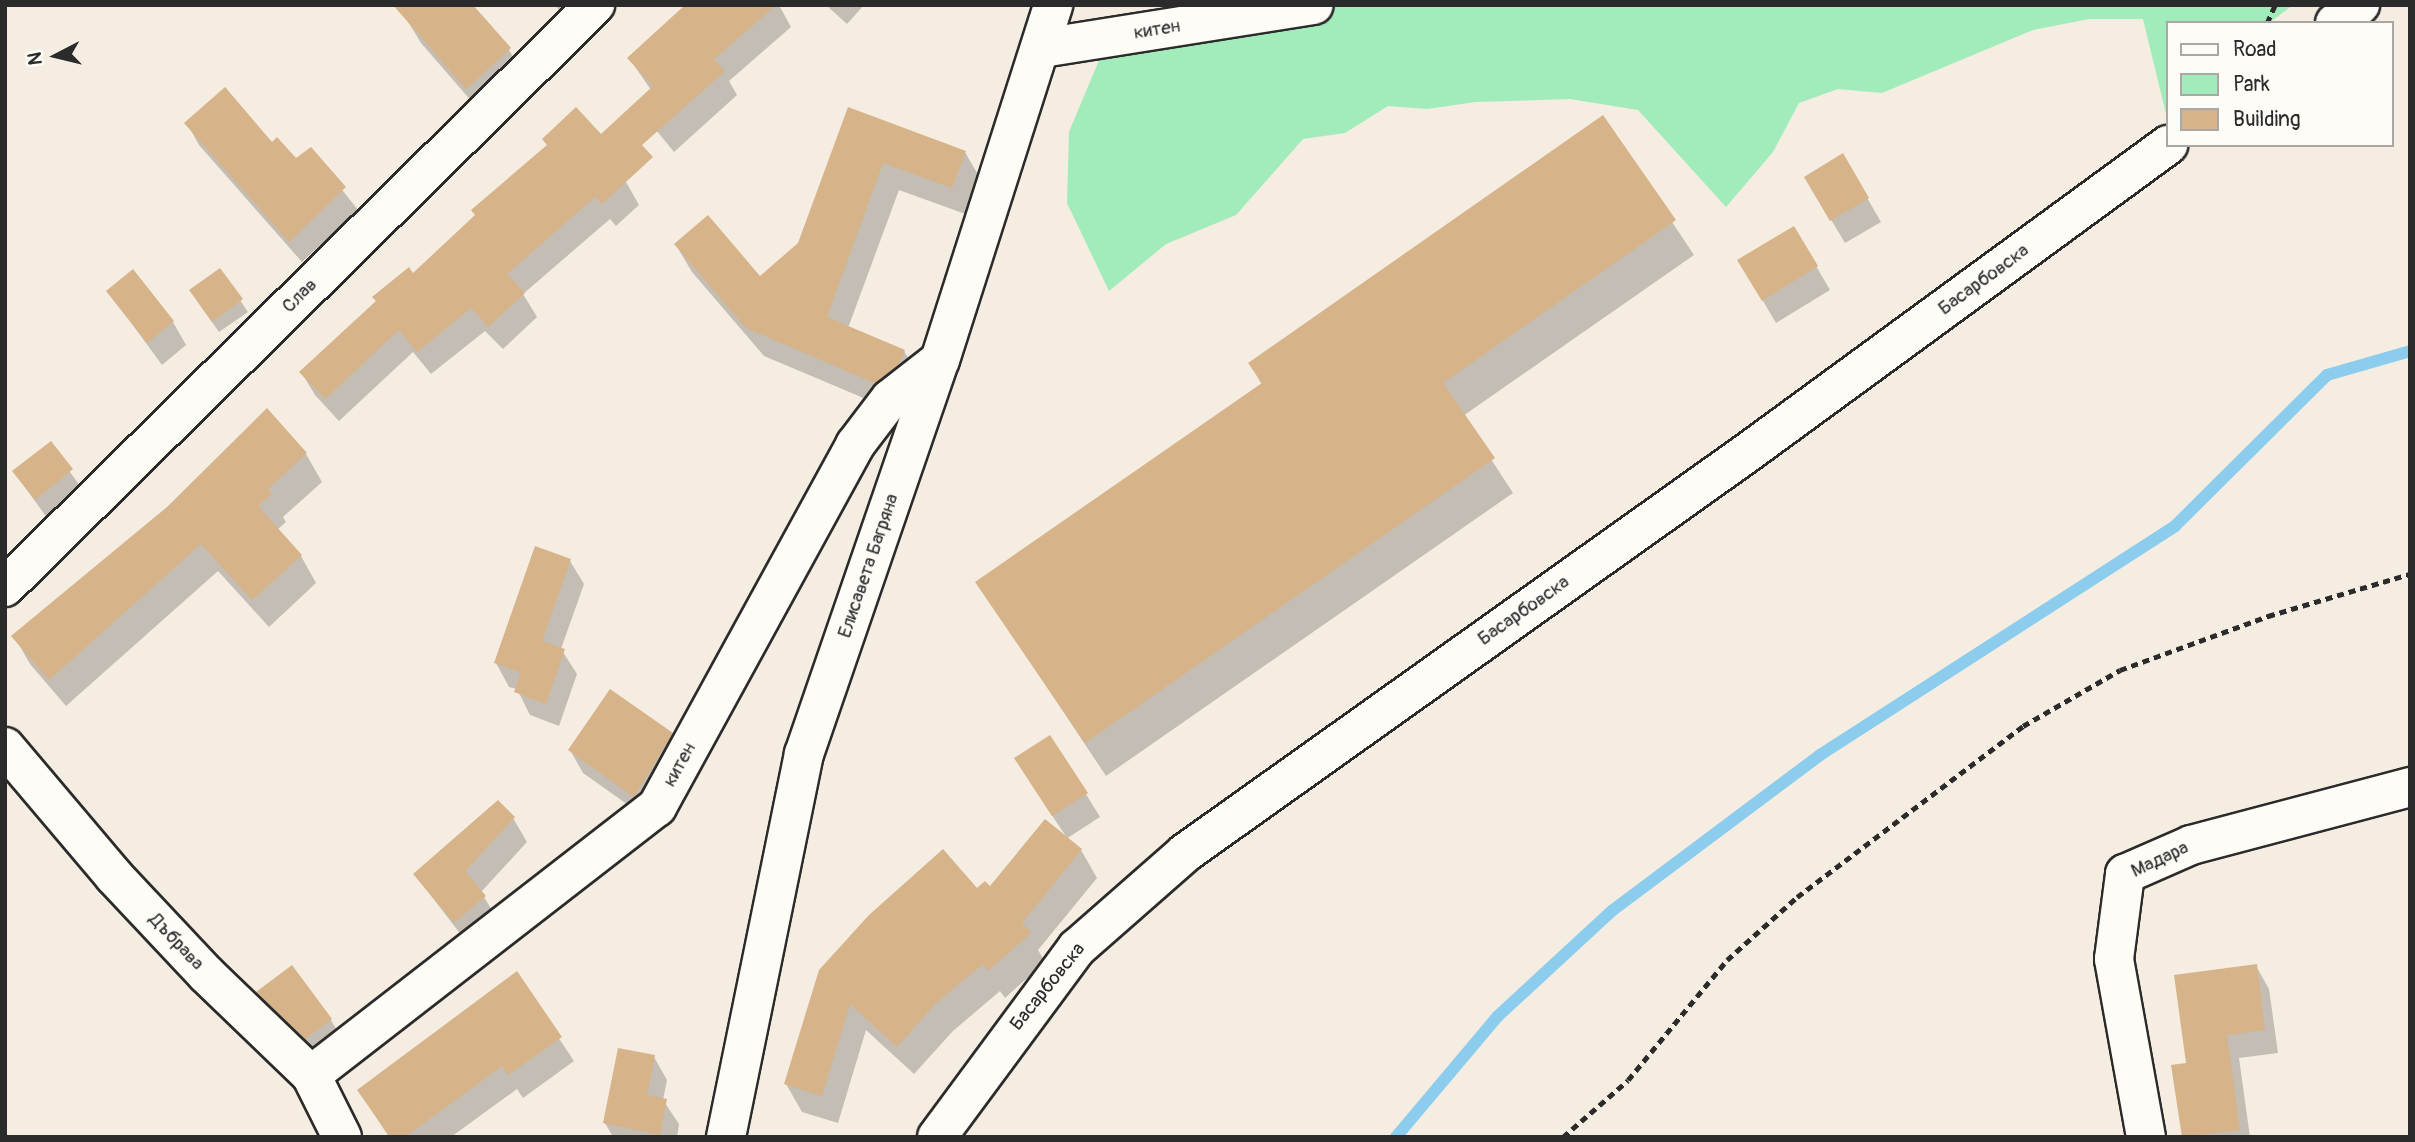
<!DOCTYPE html>
<html>
<head>
<meta charset="utf-8">
<style>
  body { margin:0 }
  #map { position:relative; width:2415px; height:1142px; overflow:hidden; background:#f5ede1; font-family:Pangolin,sans-serif }
  div>[style] { position:absolute }
  .green>* { inset:0; background:#a2ebba }
  .shadow>* { inset:0; background:#0003 }
  .stream>* { height:12px; margin:-6px; padding:0 6px; transform-origin:6px; border-radius:6px; background:#8ccded }
  .building>* { inset:0; background:#d6b388 }
  .path>* { height:4.5px; margin-top:-2.25px; transform-origin:0; background:repeating-linear-gradient(90deg,#2b2b2b 0 7px,transparent 0 12px) }
  .roads { filter:drop-shadow(2px 0 #2b2b2b) drop-shadow(-2px 0 #2b2b2b) drop-shadow(0 2px #2b2b2b) drop-shadow(0 -2px #2b2b2b) }
  .street>* { height:38px; margin:-19px; padding:0 19px; transform-origin:19px; border-radius:19px; background:#fdfcf7 }
  .secondary>* { height:38px; margin:-19px; padding:0 19px; transform-origin:19px; border-radius:19px; background:#fdfcf7 }
  span { translate:-50% -50%; white-space:nowrap; text-align:center; line-height:1.15; -webkit-text-stroke:5px #fdfcf7; paint-order:stroke }
  .street-label { font-size:19px; color:#2b2b2b }
  .frame { position:absolute; inset:0; border:7px solid #2b2b2b; pointer-events:none }
  .legend { position:absolute; left:2166px; top:21px; width:228px; height:126px; box-sizing:border-box; background:#fdfcf7; border:2px solid #a9a8a5; margin:0; padding:9px 12px; list-style:none; font-size:21px; color:#2b2b2b }
  .legend li { display:flex; align-items:center; gap:14px; height:35px }
  .legend b { width:35px; border:2px solid #a9a8a5 }
  .north { position:absolute; left:21px; top:21px; width:70px; height:70px; -webkit-text-stroke:5px #fdfcf7; paint-order:stroke; rotate:263deg; font-size:19px; font-weight:700; line-height:28px; text-align:center; color:#2b2b2b }
  .north::after { content:''; display:block; margin:auto; width:24px; height:32px; background:#2b2b2b; clip-path:polygon(50% 0,100% 100%,50% 72%,0 100%) }
</style>
</head>
<body>
<div id="map">
  <div class="green">
    <i style="clip-path:polygon(1264px 5px,2293px 5px,2269px 23px,2168px 23px,2166px 114px,2143px 19px,2089px 19px,2033px 30px,1882px 93px,1838px 89px,1799px 103px,1773px 152px,1726px 207px,1638px 110px,1570px 99px,1476px 102px,1427px 109px,1388px 106px,1345px 133px,1303px 139px,1236px 215px,1166px 244px,1109px 291px,1067px 203px,1069px 132px,1110px 34px)"></i>
  </div>
  <div class="shadow">
    <i style="clip-path:polygon(555px 5px,584px 5px,567px 20px)"></i>
    <i style="clip-path:polygon(688px 5px,779px 5px,791px 27px,729px 81px,737px 95px,674px 152px,652px 125px,651px 90px,629px 58px)"></i>
    <i style="clip-path:polygon(826px 5px,864px 5px,847px 24px)"></i>
    <i style="clip-path:polygon(1165px 5px,1213px 5px,1174px 21px)"></i>
    <i style="clip-path:polygon(407px 20px,509px 50px,523px 73px,480px 111px,421px 43px)"></i>
    <i style="clip-path:polygon(849px 109px,965px 152px,981px 180px,968px 215px,899px 190px,848px 328px,904px 351px,920px 379px,892px 410px,764px 356px,692px 272px,676px 245px,760px 279px,799px 244px)"></i>
    <i style="clip-path:polygon(1603px 118px,1694px 255px,1463px 416px,1513px 493px,1106px 776px,977px 582px,1262px 385px,1250px 364px)"></i>
    <i style="clip-path:polygon(187px 123px,272px 144px,296px 161px,310px 149px,358px 210px,302px 262px,199px 145px)"></i>
    <i style="clip-path:polygon(1843px 156px,1881px 222px,1845px 243px,1806px 178px)"></i>
    <i style="clip-path:polygon(626px 182px,639px 205px,616px 226px,610px 219px,523px 294px,537px 317px,503px 349px,485px 331px,431px 374px,413px 352px,339px 421px,315px 395px,301px 372px,413px 275px)"></i>
    <i style="clip-path:polygon(1794px 228px,1830px 290px,1776px 323px,1753px 284px)"></i>
    <i style="clip-path:polygon(220px 271px,248px 312px,219px 332px,198px 302px)"></i>
    <i style="clip-path:polygon(108px 291px,173px 322px,186px 345px,162px 365px)"></i>
    <i style="clip-path:polygon(267px 411px,306px 454px,322px 482px,283px 517px,286px 522px,277px 530px,301px 556px,316px 583px,269px 627px,218px 571px,66px 706px,30px 664px,14px 636px,168px 508px)"></i>
    <i style="clip-path:polygon(50px 444px,85px 493px,50px 522px,14px 472px)"></i>
    <i style="clip-path:polygon(570px 561px,584px 584px,561px 649px,577px 674px,559px 726px,530px 715px,517px 689px,509px 687px,496px 663px)"></i>
    <i style="clip-path:polygon(671px 734px,685px 757px,648px 819px,583px 773px,570px 750px)"></i>
    <i style="clip-path:polygon(1030px 782px,1086px 794px,1100px 817px,1066px 839px,1081px 850px,1097px 878px,1038px 950px,1045px 962px,1005px 998px,1000px 991px,953px 1031px,914px 1074px,866px 1030px,838px 1123px,802px 1112px,786px 1084px,821px 971px,990px 888px,1067px 838px)"></i>
    <i style="clip-path:polygon(513px 818px,527px 842px,481px 892px,498px 920px,469px 945px,415px 875px)"></i>
    <i style="clip-path:polygon(2256px 966px,2269px 989px,2278px 1053px,2239px 1058px,2250px 1137px,2182px 1137px,2188px 1065px)"></i>
    <i style="clip-path:polygon(516px 974px,574px 1061px,523px 1098px,517px 1089px,451px 1137px,389px 1137px,359px 1091px)"></i>
    <i style="clip-path:polygon(258px 992px,331px 1020px,344px 1043px,320px 1062px,272px 1015px)"></i>
    <i style="clip-path:polygon(654px 1057px,667px 1080px,663px 1100px,679px 1124px,677px 1137px,613px 1137px,605px 1123px)"></i>
  </div>
  <div class="stream">
    <i style="left:1396px;top:1137px;width:158px;rotate:-49.9deg"></i>
    <i style="left:1498px;top:1016px;width:156px;rotate:-42.7deg"></i>
    <i style="left:1613px;top:910px;width:259px;rotate:-36.8deg"></i>
    <i style="left:1820px;top:755px;width:422px;rotate:-32.8deg"></i>
    <i style="left:2175px;top:526px;width:214px;rotate:-44.8deg"></i>
    <i style="left:2327px;top:375px;width:86px;rotate:-16.1deg"></i>
  </div>
  <div class="building">
    <i style="clip-path:polygon(393px 5px,473px 5px,511px 48px,466px 89px)"></i>
    <i style="clip-path:polygon(685px 5px,776px 5px,714px 59px,725px 71px,642px 145px,653px 157px,602px 204px,595px 197px,507px 274px,525px 293px,488px 327px,471px 308px,417px 352px,399px 330px,325px 399px,299px 372px,376px 301px,372px 297px,409px 267px,413px 273px,475px 215px,471px 210px,547px 145px,542px 139px,576px 107px,601px 134px,653px 86px,627px 58px)"></i>
    <i style="clip-path:polygon(225px 87px,272px 142px,277px 137px,296px 158px,311px 147px,346px 187px,289px 242px,184px 123px)"></i>
    <i style="clip-path:polygon(848px 107px,966px 151px,952px 188px,883px 163px,827px 317px,905px 350px,899px 364px,875px 383px,746px 328px,674px 244px,708px 215px,760px 276px,798px 243px)"></i>
    <i style="clip-path:polygon(1603px 115px,1676px 220px,1443px 383px,1495px 458px,1085px 743px,975px 582px,1262px 383px,1248px 363px)"></i>
    <i style="clip-path:polygon(1843px 153px,1869px 198px,1830px 221px,1804px 177px)"></i>
    <i style="clip-path:polygon(1794px 226px,1818px 266px,1762px 301px,1737px 260px)"></i>
    <i style="clip-path:polygon(220px 268px,243px 299px,212px 322px,189px 290px)"></i>
    <i style="clip-path:polygon(133px 269px,174px 321px,147px 343px,106px 291px)"></i>
    <i style="clip-path:polygon(267px 408px,307px 453px,268px 489px,272px 494px,258px 506px,302px 555px,252px 600px,201px 544px,49px 680px,11px 636px,167px 507px)"></i>
    <i style="clip-path:polygon(51px 441px,73px 469px,35px 500px,12px 471px)"></i>
    <i style="clip-path:polygon(535px 546px,571px 559px,542px 641px,565px 649px,546px 704px,514px 692px,521px 673px,494px 663px)"></i>
    <i style="clip-path:polygon(610px 689px,673px 733px,634px 797px,568px 750px)"></i>
    <i style="clip-path:polygon(1050px 735px,1088px 793px,1052px 816px,1014px 758px)"></i>
    <i style="clip-path:polygon(498px 800px,515px 817px,465px 871px,486px 896px,454px 923px,413px 874px)"></i>
    <i style="clip-path:polygon(1045px 819px,1082px 849px,1022px 923px,1031px 933px,988px 971px,983px 964px,937px 1002px,897px 1047px,850px 1004px,822px 1096px,784px 1084px,819px 970px,869px 915px,943px 849px,977px 888px,985px 881px,990px 886px)"></i>
    <i style="clip-path:polygon(2257px 964px,2265px 1030px,2227px 1035px,2240px 1130px,2182px 1137px,2171px 1065px,2186px 1063px,2174px 975px)"></i>
    <i style="clip-path:polygon(292px 965px,332px 1019px,305px 1039px,256px 992px)"></i>
    <i style="clip-path:polygon(517px 971px,562px 1037px,508px 1075px,502px 1066px,405px 1137px,390px 1137px,357px 1090px)"></i>
    <i style="clip-path:polygon(618px 1048px,655px 1055px,647px 1095px,667px 1099px,660px 1135px,603px 1123px)"></i>
  </div>
  <div class="path">
    <i style="left:2267px;top:23px;width:20px;rotate:-66deg"></i>
    <i style="left:1563px;top:1137px;width:86px;rotate:-41.2deg"></i>
    <i style="left:1628px;top:1080px;width:156px;rotate:-50.5deg"></i>
    <i style="left:1727px;top:960px;width:94px;rotate:-42deg"></i>
    <i style="left:1797px;top:897px;width:283px;rotate:-37.1deg"></i>
    <i style="left:2023px;top:726px;width:112px;rotate:-30deg"></i>
    <i style="left:2120px;top:670px;width:158px;rotate:-20deg"></i>
    <i style="left:2268px;top:616px;width:148px;rotate:-16.5deg"></i>
  </div>
  <div class="roads">
    <div class="street">
      <i style="left:1042px;top:48px;width:275px;rotate:-9deg"></i>
      <i style="left:5px;top:587px;width:829px;rotate:-44.61deg"></i>
      <i style="left:5px;top:747px;width:169px;rotate:49.8deg"></i>
      <i style="left:114px;top:876px;width:134px;rotate:46.8deg"></i>
      <i style="left:206px;top:974px;width:146px;rotate:43.9deg"></i>
      <i style="left:311px;top:1075px;width:69px;rotate:63.4deg"></i>
      <i style="left:311px;top:1075px;width:438px;rotate:-37.8deg"></i>
      <i style="left:657px;top:807px;width:413px;rotate:-61.3deg"></i>
      <i style="left:855px;top:445px;width:58px;rotate:-52.7deg"></i>
      <i style="left:890px;top:399px;width:63px;rotate:-38deg"></i>
      <i style="left:726px;top:1137px;width:391px;rotate:-78.5deg"></i>
      <i style="left:804px;top:754px;width:417px;rotate:-71deg"></i>
      <i style="left:940px;top:360px;width:373px;rotate:-72.3deg"></i>
      <i style="left:2146px;top:1137px;width:181px;rotate:-100.2deg"></i>
      <i style="left:2114px;top:959px;width:86px;rotate:-82.6deg"></i>
      <i style="left:2125px;top:874px;width:72px;rotate:-23.7deg"></i>
      <i style="left:2191px;top:845px;width:227px;rotate:-14.8deg"></i>
    </div>
    <div class="secondary">
      <i style="left:2335px;top:23px;width:31px;rotate:-36deg"></i>
      <i style="left:937px;top:1137px;width:235px;rotate:-53.5deg"></i>
      <i style="left:1077px;top:948px;width:144px;rotate:-41.3deg"></i>
      <i style="left:1185px;top:853px;width:695px;rotate:-35.45deg"></i>
      <i style="left:1751px;top:450px;width:517px;rotate:-36.18deg"></i>
    </div>
  </div>
  <div class="street-label">
    <span style="left:1157px;top:30px;rotate:-9deg">китен</span>
    <span style="left:1984px;top:280px;rotate:-36deg">Басарбовска</span>
    <span style="left:300px;top:296px;rotate:-45deg">Слав</span>
    <span style="left:869px;top:566px;rotate:-71deg">Елисавета Багряна</span>
    <span style="left:1524px;top:611px;rotate:-35deg">Басарбовска</span>
    <span style="left:680px;top:765px;rotate:-61deg">китен</span>
    <span style="left:2160px;top:860px;rotate:-25deg">Мадара</span>
    <span style="left:176px;top:942px;rotate:47deg">Дъбрава</span>
    <span style="left:1048px;top:987px;rotate:-51deg">Басарбовска</span>
  </div>
  <div class="frame"></div>
  <ul class="legend">
  <li><b style="height:9px;background:#fdfcf7"></b>Road</li>
  <li><b style="height:19px;background:#a2ebba"></b>Park</li>
  <li><b style="height:19px;background:#d6b388"></b>Building</li>
  </ul>
  <div class="north">N</div>
</div>
</body>
</html>
